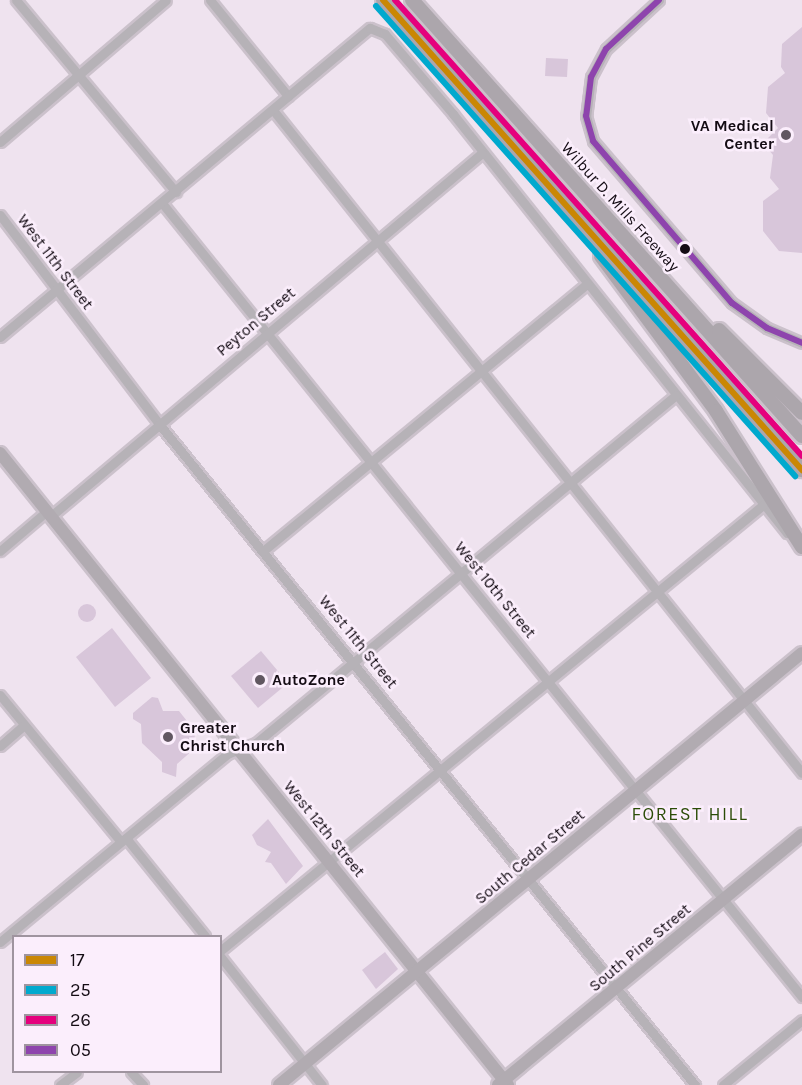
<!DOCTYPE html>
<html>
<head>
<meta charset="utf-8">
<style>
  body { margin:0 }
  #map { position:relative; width:802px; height:1085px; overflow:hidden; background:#efe3ef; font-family:Karla,sans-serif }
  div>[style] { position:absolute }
  .building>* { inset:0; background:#d8c6da }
  .round { border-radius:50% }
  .roads { filter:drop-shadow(2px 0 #cbc1cb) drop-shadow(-2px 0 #cbc1cb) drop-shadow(0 2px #cbc1cb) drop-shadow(0 -2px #cbc1cb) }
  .minor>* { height:9px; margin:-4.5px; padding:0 4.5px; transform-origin:4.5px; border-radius:4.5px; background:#b6b2b7 }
  .major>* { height:12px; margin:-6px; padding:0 6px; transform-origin:6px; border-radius:6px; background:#b1abb1 }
  .highway>* { height:14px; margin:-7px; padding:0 7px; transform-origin:7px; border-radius:7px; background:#aca6ac }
  .bus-1>* { height:6px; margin:-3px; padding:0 3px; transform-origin:3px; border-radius:3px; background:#ca8704 }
  .bus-2>* { height:6px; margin:-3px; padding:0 3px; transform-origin:3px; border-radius:3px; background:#00a9ce }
  .bus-3>* { height:6px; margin:-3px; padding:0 3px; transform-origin:3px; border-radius:3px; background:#e5007d }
  .bus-4>* { height:6px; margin:-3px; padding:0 3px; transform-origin:3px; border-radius:3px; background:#8e44ad }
  .dots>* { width:16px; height:16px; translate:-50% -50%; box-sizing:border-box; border:3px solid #fbeefc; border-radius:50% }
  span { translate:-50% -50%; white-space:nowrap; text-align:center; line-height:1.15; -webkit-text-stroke:5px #fbeefc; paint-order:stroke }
  .poi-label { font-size:16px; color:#140c14; font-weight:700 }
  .right { translate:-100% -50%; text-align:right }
  .left { translate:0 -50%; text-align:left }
  .street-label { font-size:16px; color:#140c14 }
  .neighbourhood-label { font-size:18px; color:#2b4c07; letter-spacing:1.5px }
  .legend { position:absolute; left:12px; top:935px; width:210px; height:138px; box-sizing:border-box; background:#fbeefc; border:2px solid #9f949f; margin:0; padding:8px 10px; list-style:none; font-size:18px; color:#140c14 }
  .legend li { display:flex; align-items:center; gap:12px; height:30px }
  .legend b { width:30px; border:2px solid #9f949f }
</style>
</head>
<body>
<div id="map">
  <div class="building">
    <i style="clip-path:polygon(802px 27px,802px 253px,779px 251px,763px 231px,763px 201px,779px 189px,770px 178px,773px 155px,763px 143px,778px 128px,766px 113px,768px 87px,785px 73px,781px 67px,782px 44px)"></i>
    <i style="clip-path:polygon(546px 58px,568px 59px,567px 77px,545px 76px)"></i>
    <i class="round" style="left:78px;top:604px;width:18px;height:18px"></i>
    <i style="clip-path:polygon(112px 628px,151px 678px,115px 707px,76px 657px)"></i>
    <i style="clip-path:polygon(261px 651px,288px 683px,258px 708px,231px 676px)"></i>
    <i style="clip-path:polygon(152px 697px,158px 698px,163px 711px,179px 711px,195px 731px,194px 749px,177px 764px,176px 777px,162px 772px,162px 762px,142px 743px,141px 724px,133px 719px,133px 713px)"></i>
    <i style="clip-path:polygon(268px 819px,303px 866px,286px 884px,271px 863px,265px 862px,271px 852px,257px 845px,252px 835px)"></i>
    <i style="clip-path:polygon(385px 952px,398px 969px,376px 989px,362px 970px)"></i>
  </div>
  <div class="roads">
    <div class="minor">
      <i style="left:16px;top:0;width:250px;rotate:50.2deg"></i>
      <i style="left:210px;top:0;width:124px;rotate:50.9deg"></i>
      <i style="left:659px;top:0;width:72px;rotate:137.2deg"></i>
      <i style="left:606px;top:49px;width:32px;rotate:118deg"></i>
      <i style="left:591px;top:77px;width:39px;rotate:97deg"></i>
      <i style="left:586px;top:116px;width:26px;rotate:74deg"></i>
      <i style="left:593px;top:141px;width:213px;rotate:49.4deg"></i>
      <i style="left:732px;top:303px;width:43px;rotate:35.5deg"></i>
      <i style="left:767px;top:328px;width:38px;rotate:23deg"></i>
      <i style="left:273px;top:110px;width:848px;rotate:51.41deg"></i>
      <i style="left:0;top:142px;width:218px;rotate:-40.5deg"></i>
      <i style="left:162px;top:203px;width:1020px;rotate:51.13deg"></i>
      <i style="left:0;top:215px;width:263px;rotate:52.7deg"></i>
      <i style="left:159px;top:424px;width:851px;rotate:50.96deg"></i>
      <i style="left:0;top:337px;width:482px;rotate:-39.9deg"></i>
      <i style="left:370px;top:28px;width:16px;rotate:22deg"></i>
      <i style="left:385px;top:34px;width:105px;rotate:49.6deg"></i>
      <i style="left:453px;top:114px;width:536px;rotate:51.44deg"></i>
      <i style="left:51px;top:516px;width:563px;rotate:-40.11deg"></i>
      <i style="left:0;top:551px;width:62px;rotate:-40.4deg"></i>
      <i style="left:263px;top:551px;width:420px;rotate:-39.5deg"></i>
      <i style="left:0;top:695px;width:190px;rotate:50.5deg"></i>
      <i style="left:0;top:746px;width:32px;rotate:-41deg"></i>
      <i style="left:126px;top:838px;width:126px;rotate:51.1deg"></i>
      <i style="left:0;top:942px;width:295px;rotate:-39.6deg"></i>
      <i style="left:227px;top:754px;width:31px;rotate:-21deg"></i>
      <i style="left:256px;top:743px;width:545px;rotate:-39.64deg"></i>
      <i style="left:220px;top:951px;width:703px;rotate:-39.4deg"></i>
      <i style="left:220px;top:956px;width:164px;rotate:51.7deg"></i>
      <i style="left:131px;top:1072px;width:18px;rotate:47deg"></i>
      <i style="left:60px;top:1085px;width:21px;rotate:-37deg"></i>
      <i style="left:723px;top:1085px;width:102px;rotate:-39.4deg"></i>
    </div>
    <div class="major">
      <i style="left:0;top:453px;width:811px;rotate:51.21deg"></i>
      <i style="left:279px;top:1085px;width:678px;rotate:-39.56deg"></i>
      <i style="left:498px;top:1085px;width:394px;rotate:-39.5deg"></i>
    </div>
    <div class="highway">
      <i style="left:383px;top:0;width:630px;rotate:48.28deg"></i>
      <i style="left:412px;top:0;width:585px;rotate:48.19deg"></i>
      <i style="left:601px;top:256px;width:193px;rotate:53.4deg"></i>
      <i style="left:716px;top:411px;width:161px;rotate:57.7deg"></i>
      <i style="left:719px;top:330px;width:117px;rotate:45deg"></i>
    </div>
  </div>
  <div class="bus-1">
    <i style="left:383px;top:0;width:630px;rotate:48.28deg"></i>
  </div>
  <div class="bus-2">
    <i style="left:376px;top:6px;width:630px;rotate:48.28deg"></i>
  </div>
  <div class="bus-3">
    <i style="left:395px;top:0;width:611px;rotate:48.25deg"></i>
  </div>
  <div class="bus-4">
    <i style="left:659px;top:0;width:72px;rotate:137.2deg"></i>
    <i style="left:606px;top:49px;width:32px;rotate:118deg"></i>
    <i style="left:591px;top:77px;width:39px;rotate:97deg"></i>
    <i style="left:586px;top:116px;width:26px;rotate:74deg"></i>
    <i style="left:593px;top:141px;width:213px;rotate:49.4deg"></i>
    <i style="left:732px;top:303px;width:43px;rotate:35.5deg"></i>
    <i style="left:767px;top:328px;width:38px;rotate:23deg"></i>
  </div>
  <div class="dots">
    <i style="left:786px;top:135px;background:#615761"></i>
    <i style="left:685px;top:249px;background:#140c14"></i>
    <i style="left:260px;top:680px;background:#615761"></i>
    <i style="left:168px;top:737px;background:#615761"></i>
  </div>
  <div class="poi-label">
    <span class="right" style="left:774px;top:135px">VA Medical<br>Center</span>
    <span class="left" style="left:272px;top:680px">AutoZone</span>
    <span class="left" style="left:180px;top:737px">Greater<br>Christ Church</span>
  </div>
  <div class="street-label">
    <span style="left:620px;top:207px;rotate:48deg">Wilbur D. Mills Freeway</span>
    <span style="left:55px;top:262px;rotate:53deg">West 11th Street</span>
    <span style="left:256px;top:322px;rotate:-40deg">Peyton Street</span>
    <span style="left:495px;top:590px;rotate:51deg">West 10th Street</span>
    <span style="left:358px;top:642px;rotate:51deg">West 11th Street</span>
    <span style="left:324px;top:829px;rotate:51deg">West 12th Street</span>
    <span style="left:530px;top:857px;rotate:-40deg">South Cedar Street</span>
    <span style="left:640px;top:948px;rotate:-40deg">South Pine Street</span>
  </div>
  <div class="neighbourhood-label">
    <span style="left:690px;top:814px">FOREST HILL</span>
  </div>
  <ul class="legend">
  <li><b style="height:8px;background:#ca8704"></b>17</li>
  <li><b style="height:8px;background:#00a9ce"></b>25</li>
  <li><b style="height:8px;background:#e5007d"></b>26</li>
  <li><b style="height:8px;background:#8e44ad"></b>05</li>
  </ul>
</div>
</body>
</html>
